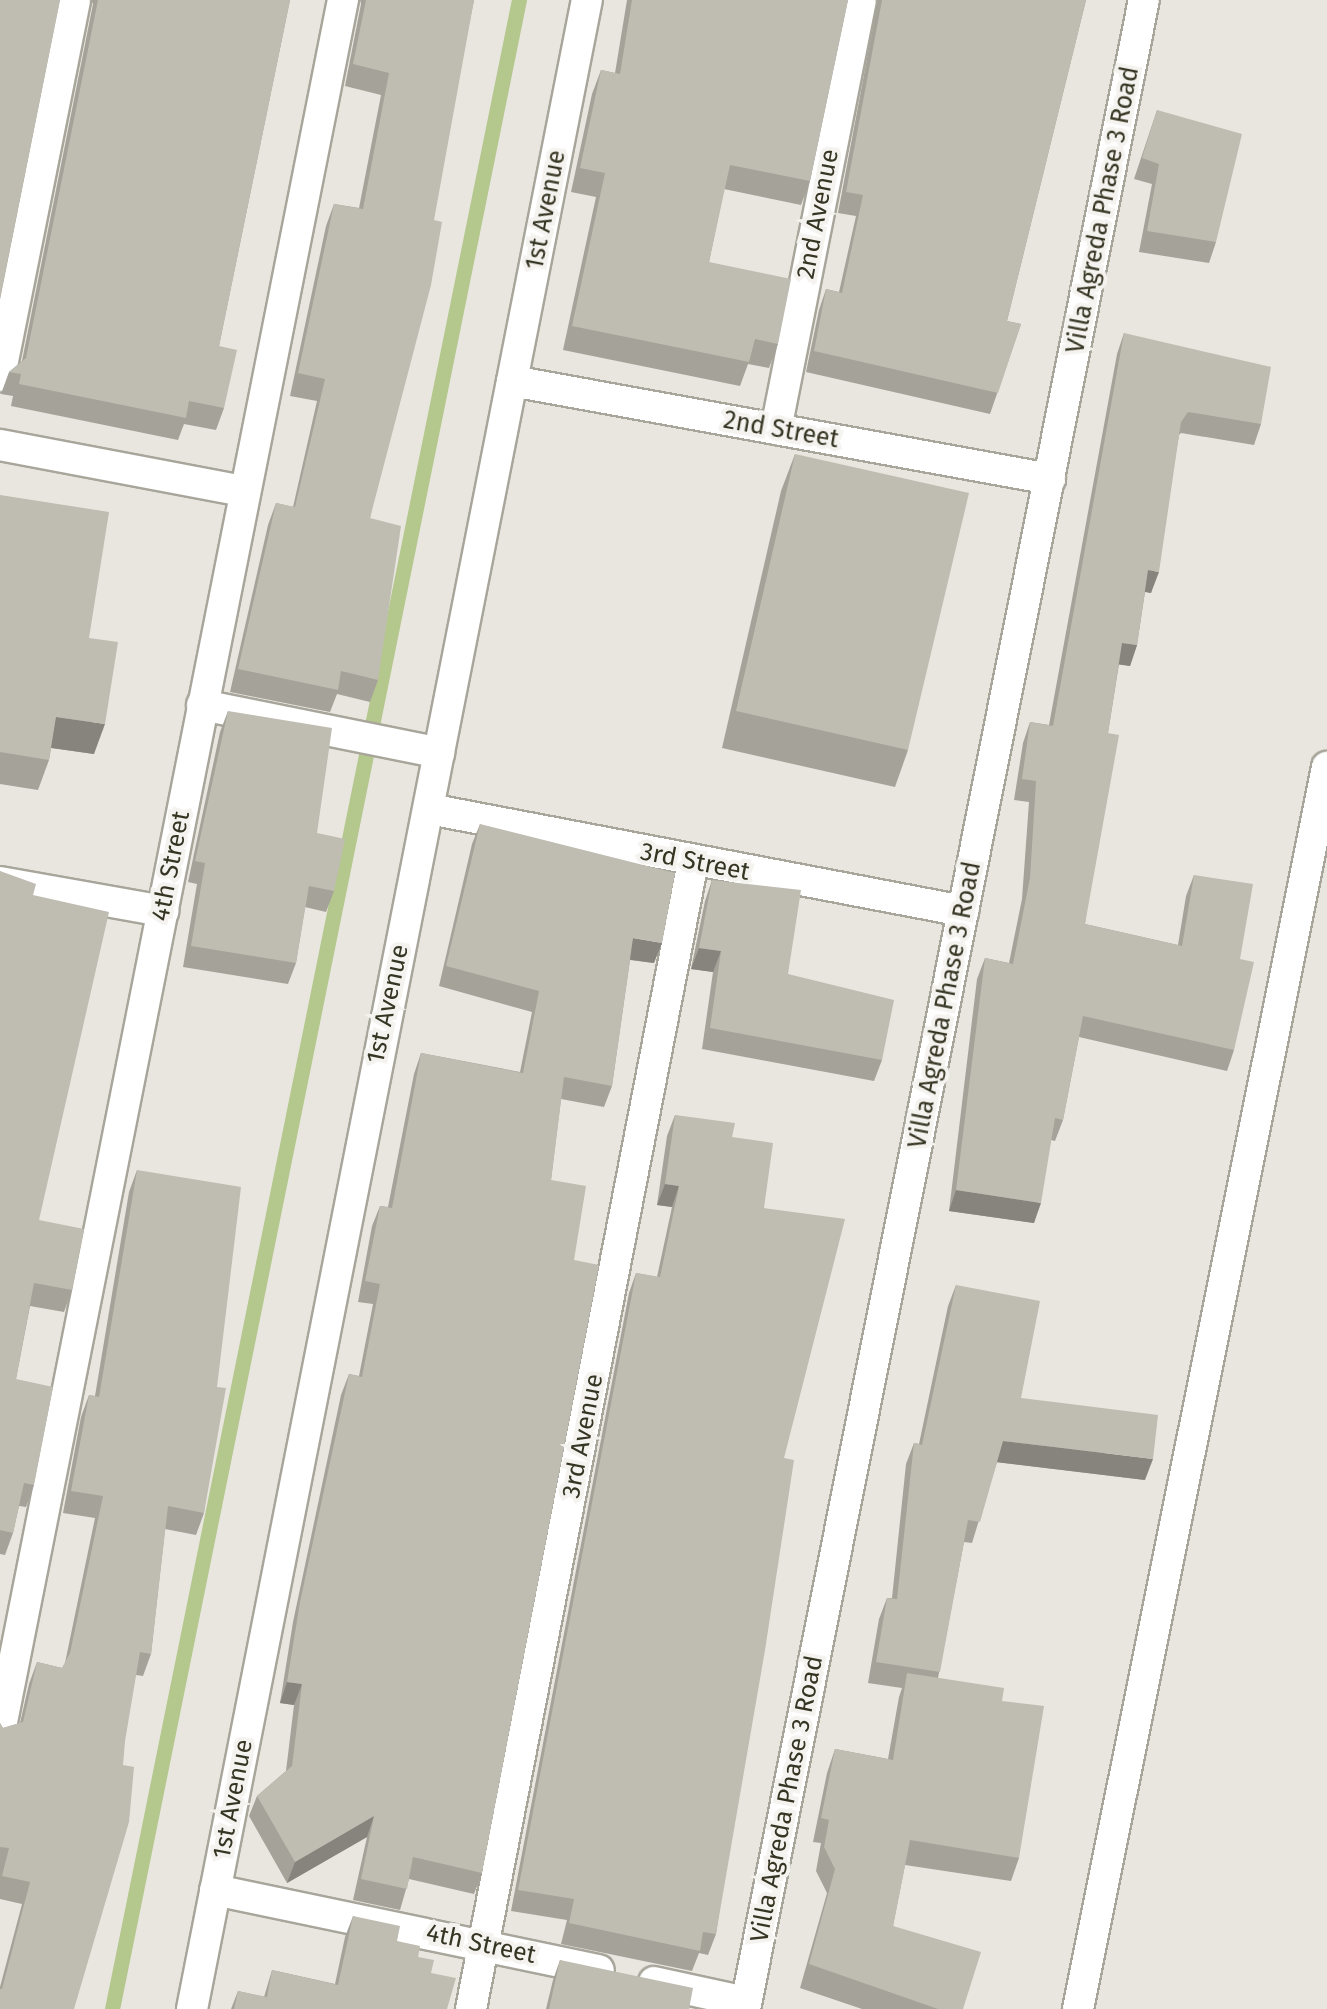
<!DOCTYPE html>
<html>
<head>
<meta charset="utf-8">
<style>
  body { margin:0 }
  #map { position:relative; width:1327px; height:2009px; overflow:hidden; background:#e8e6df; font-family:"Fira Sans",sans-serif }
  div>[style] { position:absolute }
  .stream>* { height:15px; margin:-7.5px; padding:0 7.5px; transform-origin:7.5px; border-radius:7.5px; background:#b4c78d }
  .roads { filter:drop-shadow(2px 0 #a8a69b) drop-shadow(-2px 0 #a8a69b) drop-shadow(0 2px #a8a69b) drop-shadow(0 -2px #a8a69b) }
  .minor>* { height:30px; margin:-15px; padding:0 15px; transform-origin:15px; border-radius:15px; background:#fff }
  .wall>* { inset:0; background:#a4a299 }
  .shaded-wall>* { inset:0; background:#86847d }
  .building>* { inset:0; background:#bfbcb2 }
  span { translate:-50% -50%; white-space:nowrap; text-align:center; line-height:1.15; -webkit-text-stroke:8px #f5f3ef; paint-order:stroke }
  .street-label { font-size:25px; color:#363422 }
</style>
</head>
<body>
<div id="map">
  <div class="stream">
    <i style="left:112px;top:2009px;width:2050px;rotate:-78.55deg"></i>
  </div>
  <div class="roads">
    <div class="minor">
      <i style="left:0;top:376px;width:383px;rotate:-78.7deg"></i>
      <i style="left:512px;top:381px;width:547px;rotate:10.32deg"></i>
      <i style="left:776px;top:429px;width:437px;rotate:-78.8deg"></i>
      <i style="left:0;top:445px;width:247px;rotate:10.7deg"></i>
      <i style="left:202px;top:705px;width:242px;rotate:11.4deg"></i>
      <i style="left:429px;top:809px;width:544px;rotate:10.81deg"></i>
      <i style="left:0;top:882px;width:166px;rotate:10.1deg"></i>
      <i style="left:0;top:1732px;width:1766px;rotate:-78.8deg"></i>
      <i style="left:215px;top:1890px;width:392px;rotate:11.8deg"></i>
      <i style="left:654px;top:1982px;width:94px;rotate:12.3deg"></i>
      <i style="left:192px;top:2009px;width:2047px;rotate:-78.88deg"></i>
      <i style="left:471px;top:2009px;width:1168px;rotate:-79.05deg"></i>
      <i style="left:745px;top:2009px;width:2048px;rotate:-78.77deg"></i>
      <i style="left:1078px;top:2009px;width:1267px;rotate:-78.66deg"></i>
    </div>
  </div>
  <div class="wall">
    <i style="clip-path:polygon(91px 0,290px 0,219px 346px,224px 408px,216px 430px,184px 424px,178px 440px,11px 406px,13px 396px,1px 394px,9px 372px,22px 361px,93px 4px)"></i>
    <i style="clip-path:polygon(360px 0,474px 0,370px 518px,378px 680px,370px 702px,337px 694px,330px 712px,230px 692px,268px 525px,276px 503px,293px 507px,317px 401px,290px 396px,326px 226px,334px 204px,359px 208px,381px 95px,345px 86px,361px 4px)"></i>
    <i style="clip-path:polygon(627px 0,848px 0,810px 181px,801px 205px,724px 189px,709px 262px,778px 344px,769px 368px,748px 364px,740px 386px,563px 350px,596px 197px,571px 192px,592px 94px,601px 70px,615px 73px)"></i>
    <i style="clip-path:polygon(878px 0,1086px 0,1007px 321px,1021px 324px,990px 414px,806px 372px,819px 310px,826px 289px,839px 292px,856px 216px,838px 213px)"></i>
    <i style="clip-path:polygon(1157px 110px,1216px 242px,1209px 263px,1139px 252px,1152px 184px,1134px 179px)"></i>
    <i style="clip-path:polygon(1124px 333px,1261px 424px,1254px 445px,1181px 433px,1179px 435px,1151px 593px,1145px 592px,1137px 645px,1130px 666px,1119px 664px,1108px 733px,1085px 924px,1178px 945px,1186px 896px,1194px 875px,1240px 959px,1234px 1050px,1227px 1071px,1079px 1037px,1063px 1120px,1055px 1141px,1051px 1140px,1034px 1223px,949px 1211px,977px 979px,985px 958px,1009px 963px,1022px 899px,1029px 802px,1014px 800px,1023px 743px,1030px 722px,1049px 725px,1117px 354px)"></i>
    <i style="clip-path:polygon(795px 454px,908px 750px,895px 787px,722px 748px,781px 491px)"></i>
    <i style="clip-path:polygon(0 495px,89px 638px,94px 754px,51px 748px,49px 760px,38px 790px,0 784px)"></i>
    <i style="clip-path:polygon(228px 711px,317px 833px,334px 891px,326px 912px,305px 907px,296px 963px,288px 984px,183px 967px,197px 884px,188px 882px,220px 732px)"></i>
    <i style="clip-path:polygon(480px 824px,654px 963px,630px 960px,612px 1086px,604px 1107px,561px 1099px,551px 1180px,482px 1873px,474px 1894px,409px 1879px,400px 1910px,353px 1900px,367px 1837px,287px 1883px,249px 1816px,257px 1796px,286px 1771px,294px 1705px,280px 1703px,293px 1622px,341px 1395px,349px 1374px,359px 1376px,373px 1304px,358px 1302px,372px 1226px,380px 1206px,388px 1207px,414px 1074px,421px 1053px,520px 1072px,532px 1012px,439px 986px,472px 844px)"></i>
    <i style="clip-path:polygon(0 871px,33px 895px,39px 1220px,72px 1290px,64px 1312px,30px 1306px,16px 1379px,34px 1485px,26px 1507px,19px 1506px,13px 1533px,5px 1555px,0 1554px)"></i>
    <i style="clip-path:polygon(712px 880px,788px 974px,882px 1060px,874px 1081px,702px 1049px,713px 972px,691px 969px,705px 901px)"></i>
    <i style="clip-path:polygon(675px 1115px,732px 1137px,764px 1208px,784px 1458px,716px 1934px,708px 1955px,699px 1953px,692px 1971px,561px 1944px,567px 1920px,511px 1911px,629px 1293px,636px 1273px,657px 1277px,672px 1207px,657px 1205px,667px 1136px)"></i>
    <i style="clip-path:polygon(137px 1170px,217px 1387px,204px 1513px,196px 1535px,165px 1529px,151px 1654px,143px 1676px,136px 1675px,0 2009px,0 1987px,22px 1904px,0 1899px,0 1723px,3px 1728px,20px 1723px,29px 1684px,37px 1662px,62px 1668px,65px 1663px,95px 1518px,63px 1513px,81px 1417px,89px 1395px,95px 1396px,129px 1192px)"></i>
    <i style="clip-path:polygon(956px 1285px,1021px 1398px,1145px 1480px,997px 1462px,972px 1543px,964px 1542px,938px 1678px,1002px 1701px,1019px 1858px,1011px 1881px,905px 1865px,893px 1926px,963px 2009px,862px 2009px,800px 1988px,827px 1893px,816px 1871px,821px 1843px,813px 1842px,827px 1773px,835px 1749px,888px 1759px,899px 1697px,902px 1688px,868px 1683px,879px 1619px,887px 1598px,892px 1598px,906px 1464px,914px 1443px,919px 1444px,948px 1306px)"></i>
    <i style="clip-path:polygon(353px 1916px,397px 1941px,418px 1957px,431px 1973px,447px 2009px,231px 2009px,238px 1991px,264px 1997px,272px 1970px,335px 1984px,345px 1937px)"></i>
    <i style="clip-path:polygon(560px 1960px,689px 2009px,546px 2009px,553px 1980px)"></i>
  </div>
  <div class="shaded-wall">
    <i style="clip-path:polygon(1148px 570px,1159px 572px,1151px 593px,1141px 591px)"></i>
    <i style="clip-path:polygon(1122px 643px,1137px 645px,1130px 666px,1115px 664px)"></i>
    <i style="clip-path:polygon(56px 717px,105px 724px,94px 754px,45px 747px)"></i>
    <i style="clip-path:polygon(633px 938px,662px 943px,654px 963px,625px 959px)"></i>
    <i style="clip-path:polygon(699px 948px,721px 951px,713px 972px,691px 969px)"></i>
    <i style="clip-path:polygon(665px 1184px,679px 1186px,672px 1207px,657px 1205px)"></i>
    <i style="clip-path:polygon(956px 1190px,1041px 1203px,1034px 1223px,949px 1211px)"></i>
    <i style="clip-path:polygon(1003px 1441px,1153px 1459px,1145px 1480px,995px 1462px)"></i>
    <i style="clip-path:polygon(287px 1682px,302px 1684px,294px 1705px,280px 1703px)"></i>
    <i style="clip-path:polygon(374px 1816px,367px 1837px,287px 1883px,295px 1862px)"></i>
  </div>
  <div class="building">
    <i style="clip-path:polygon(0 0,60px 0,0 298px)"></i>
    <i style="clip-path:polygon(98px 0,290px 0,219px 346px,237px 350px,224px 408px,189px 401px,186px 418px,19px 384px,21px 374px,9px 372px,26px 358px)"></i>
    <i style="clip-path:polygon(366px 0,474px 0,434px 220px,442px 222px,431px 285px,370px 518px,401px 526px,378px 680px,341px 671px,338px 690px,238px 669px,276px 503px,295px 507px,325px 379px,298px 373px,334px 204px,363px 209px,389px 73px,353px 64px)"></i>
    <i style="clip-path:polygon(632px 0,848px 0,810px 181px,730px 165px,709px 262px,791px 279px,778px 344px,755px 339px,749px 362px,572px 326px,605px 173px,580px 168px,601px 70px,620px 74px)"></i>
    <i style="clip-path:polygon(882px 0,1086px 0,1007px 321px,1021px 324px,998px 393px,814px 351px,826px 289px,842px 293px,863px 195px,846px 192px)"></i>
    <i style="clip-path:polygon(1157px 110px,1242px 134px,1216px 242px,1147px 231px,1159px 164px,1142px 158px)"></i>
    <i style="clip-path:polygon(1124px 333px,1271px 367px,1261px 424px,1188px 412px,1181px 422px,1159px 572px,1148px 570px,1137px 645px,1122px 643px,1108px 733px,1119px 735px,1085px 924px,1182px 946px,1194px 875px,1253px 884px,1240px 959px,1254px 962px,1234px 1050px,1083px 1016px,1063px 1120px,1055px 1118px,1041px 1203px,956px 1190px,985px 958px,1013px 964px,1030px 878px,1036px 781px,1022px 779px,1030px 722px,1053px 726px)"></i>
    <i style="clip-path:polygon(795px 454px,969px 493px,908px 750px,736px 711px)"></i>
    <i style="clip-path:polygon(0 495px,109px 512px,89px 638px,118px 642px,105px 724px,56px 717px,49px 760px,0 752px)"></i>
    <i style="clip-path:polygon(228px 711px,332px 728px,317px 833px,345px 839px,334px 891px,309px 886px,296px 963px,191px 946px,205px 863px,195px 861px)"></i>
    <i style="clip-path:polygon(480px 824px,675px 873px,662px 943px,633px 938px,612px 1086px,564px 1077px,551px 1180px,586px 1186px,574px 1260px,599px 1265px,482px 1873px,413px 1857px,407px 1889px,361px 1879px,374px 1816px,295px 1862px,257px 1796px,292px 1766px,302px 1684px,287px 1682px,300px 1602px,349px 1374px,362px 1377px,380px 1284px,365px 1281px,380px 1206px,392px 1208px,421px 1053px,523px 1073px,539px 991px,446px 966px)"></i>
    <i style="clip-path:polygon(0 871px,36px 884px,33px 895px,109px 912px,39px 1220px,84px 1229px,72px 1290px,34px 1283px,16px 1379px,53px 1387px,34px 1485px,24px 1483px,13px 1533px,0 1530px)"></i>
    <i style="clip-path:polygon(712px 880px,801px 890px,788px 974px,894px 1000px,882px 1060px,710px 1028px,721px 951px,699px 948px)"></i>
    <i style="clip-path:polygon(675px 1115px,735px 1123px,732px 1137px,773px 1143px,764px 1208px,845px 1219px,784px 1458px,794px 1460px,765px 1650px,716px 1934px,703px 1932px,700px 1951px,569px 1923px,574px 1899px,518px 1890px,636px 1273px,660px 1277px,679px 1186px,665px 1184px)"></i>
    <i style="clip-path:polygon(137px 1170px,241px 1187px,217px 1387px,226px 1388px,204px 1513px,168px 1506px,151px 1654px,140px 1652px,125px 1741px,123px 1765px,134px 1767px,129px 1822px,74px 2009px,0 2009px,0 1989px,2px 1989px,30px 1882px,2px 1876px,9px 1848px,0 1847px,0 1723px,3px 1728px,23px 1722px,37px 1662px,62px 1668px,70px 1653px,103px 1496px,71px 1491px,89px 1395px,99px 1397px)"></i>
    <i style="clip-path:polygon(956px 1285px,1040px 1301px,1021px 1398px,1158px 1415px,1153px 1459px,1003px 1441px,980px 1522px,968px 1520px,940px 1672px,876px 1662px,887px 1598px,897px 1599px,914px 1443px,922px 1445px)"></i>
    <i style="clip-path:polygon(907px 1673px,1004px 1688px,1002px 1701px,1044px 1706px,1019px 1858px,910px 1840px,893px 1926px,981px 1952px,963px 2009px,938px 2009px,809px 1964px,835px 1869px,824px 1847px,829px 1820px,821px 1818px,835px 1749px,893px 1760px)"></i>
    <i style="clip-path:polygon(353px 1916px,400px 1926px,397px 1941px,420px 1946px,418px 1957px,434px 1960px,431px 1973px,456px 1978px,447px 2009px,234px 2009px,238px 1991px,267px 1997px,272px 1970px,338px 1985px)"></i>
    <i style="clip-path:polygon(560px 1960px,693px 1988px,689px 2009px,549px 2009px)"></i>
  </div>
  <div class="street-label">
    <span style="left:546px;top:210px;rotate:-79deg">1st Avenue</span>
    <span style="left:1103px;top:210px;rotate:-79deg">Villa Agreda Phase 3 Road</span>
    <span style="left:818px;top:214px;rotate:-79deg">2nd Avenue</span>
    <span style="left:781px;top:430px;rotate:10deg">2nd Street</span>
    <span style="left:695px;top:862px;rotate:11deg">3rd Street</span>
    <span style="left:171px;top:866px;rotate:-79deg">4th Street</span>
    <span style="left:388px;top:1004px;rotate:-78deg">1st Avenue</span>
    <span style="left:945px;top:1005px;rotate:-79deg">Villa Agreda Phase 3 Road</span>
    <span style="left:583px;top:1436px;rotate:-79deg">3rd Avenue</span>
    <span style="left:233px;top:1799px;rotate:-79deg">1st Avenue</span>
    <span style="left:787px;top:1799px;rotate:-79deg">Villa Agreda Phase 3 Road</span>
    <span style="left:481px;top:1944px;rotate:12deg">4th Street</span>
  </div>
</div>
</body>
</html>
